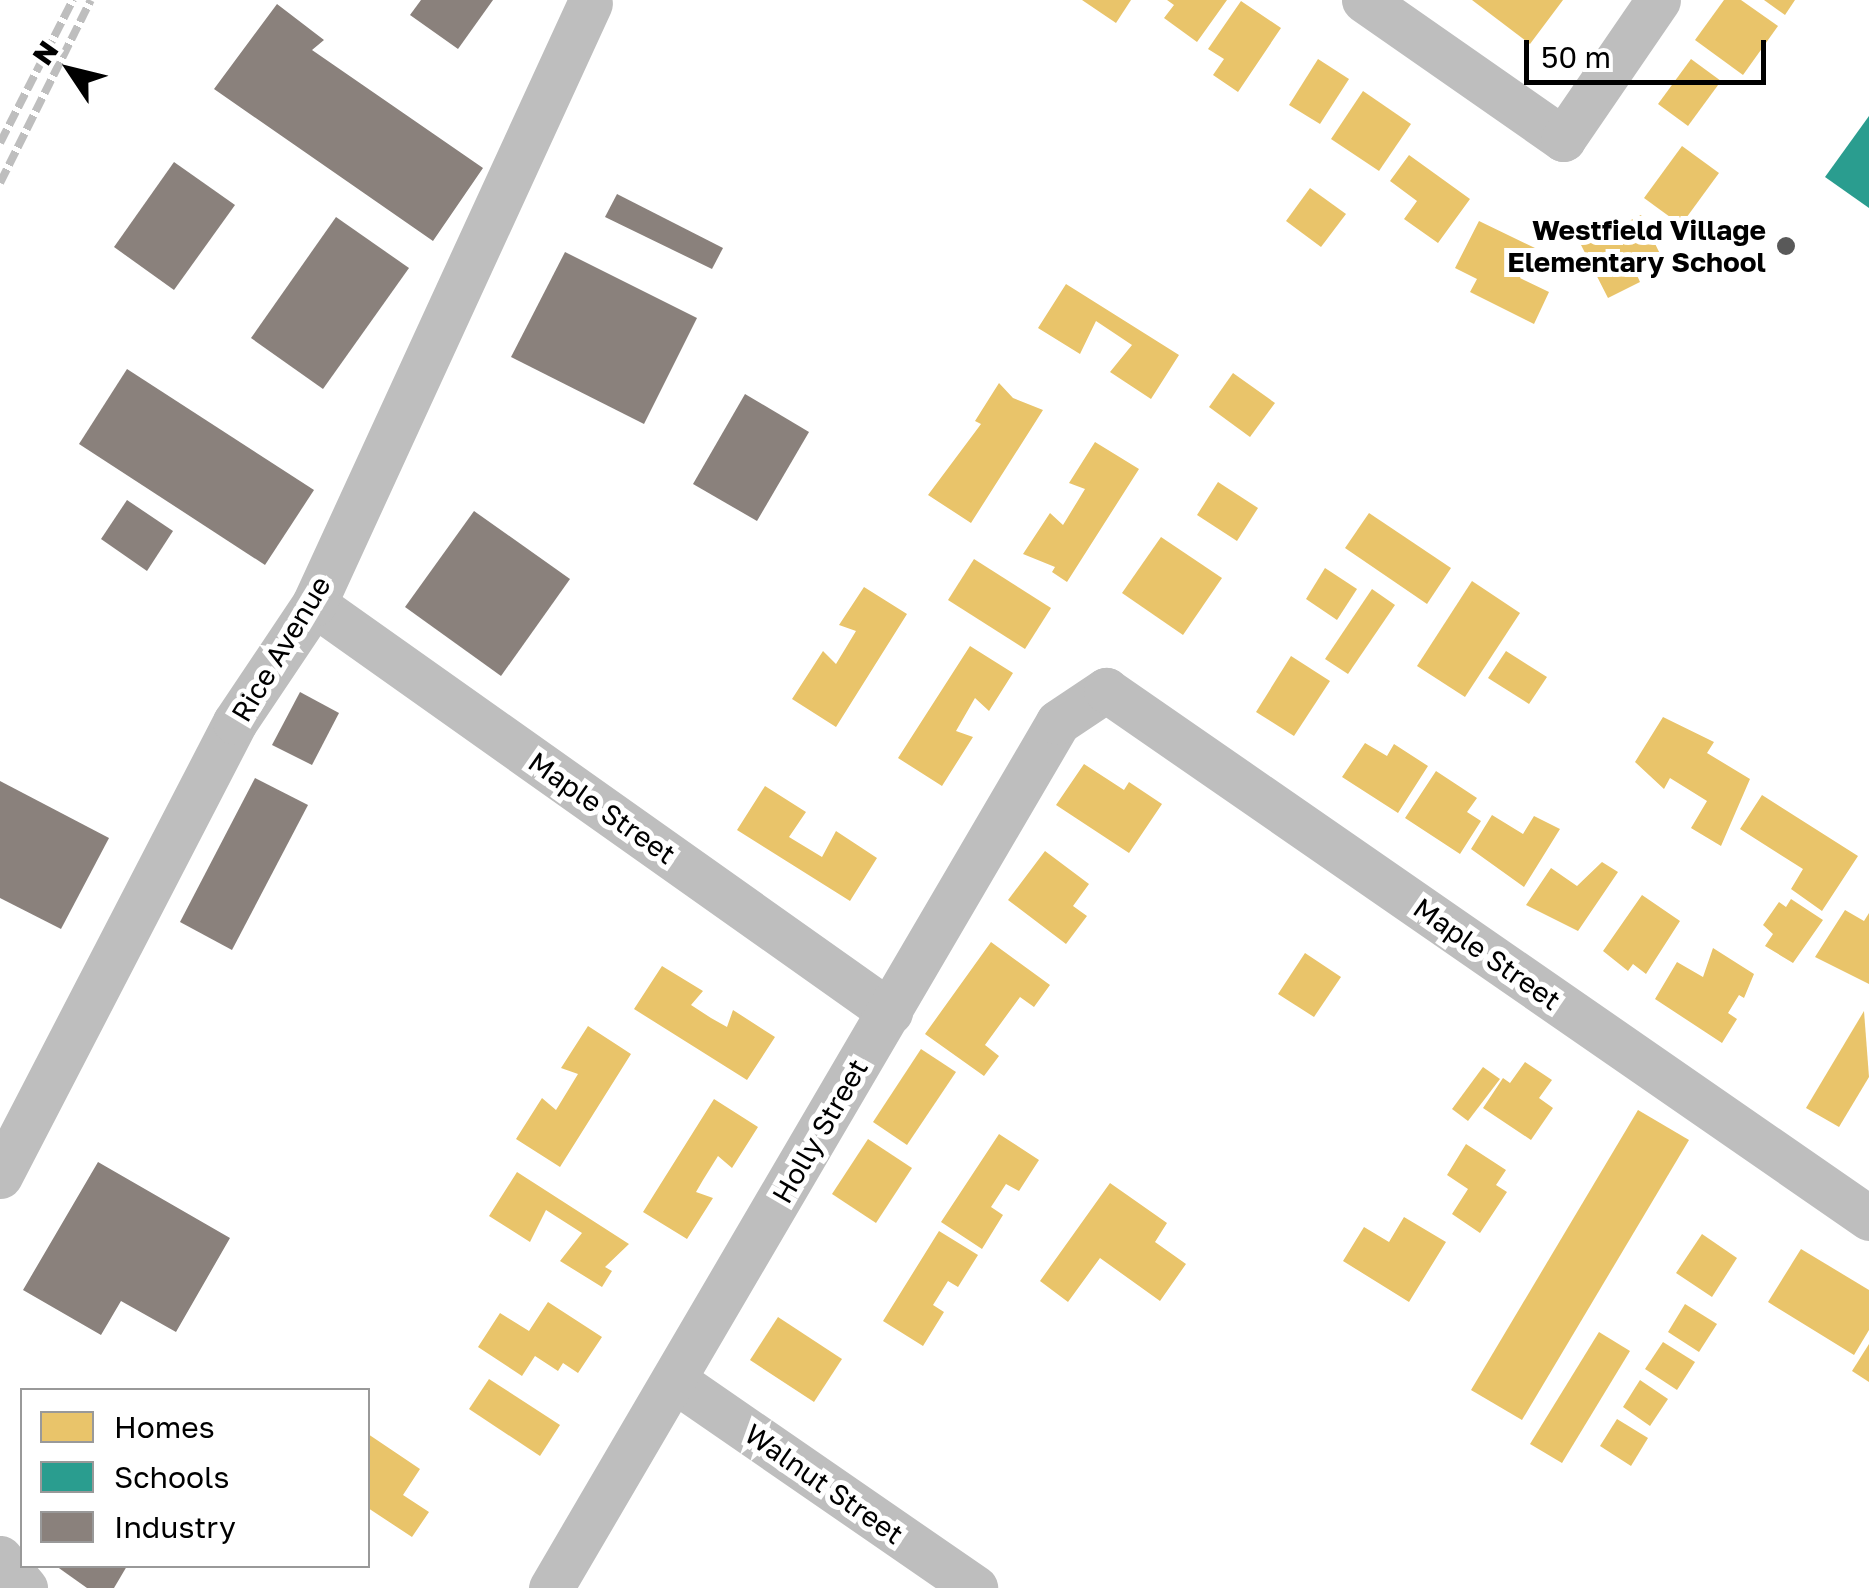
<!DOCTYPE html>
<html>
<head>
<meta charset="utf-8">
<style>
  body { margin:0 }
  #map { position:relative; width:1869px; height:1588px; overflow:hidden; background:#fff; font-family:"Golos Text",sans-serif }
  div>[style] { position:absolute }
  .homes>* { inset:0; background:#e9c46a }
  .schools>* { inset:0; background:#2a9d8f }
  .industry>* { inset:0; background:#8a817c }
  .minor>* { height:45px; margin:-22.5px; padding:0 22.5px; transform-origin:22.5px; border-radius:22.5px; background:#bebebe }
  .rail>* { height:8px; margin-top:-4px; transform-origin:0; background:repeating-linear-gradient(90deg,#bebebe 0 15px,transparent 0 20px) }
  .dots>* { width:28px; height:28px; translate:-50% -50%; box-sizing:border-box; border:5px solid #fff; border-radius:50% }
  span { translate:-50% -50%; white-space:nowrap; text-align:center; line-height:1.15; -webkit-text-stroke:10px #fff; paint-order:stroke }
  .poi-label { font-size:28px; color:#000; font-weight:700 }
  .right { translate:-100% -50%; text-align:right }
  .street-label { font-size:28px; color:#000 }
  .legend { position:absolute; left:20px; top:1388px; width:350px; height:180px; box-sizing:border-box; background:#fff; border:2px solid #999; margin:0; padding:12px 18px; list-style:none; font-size:30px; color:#000 }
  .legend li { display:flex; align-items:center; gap:20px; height:50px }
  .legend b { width:50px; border:2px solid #999 }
  .north { position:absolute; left:20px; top:20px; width:100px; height:100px; -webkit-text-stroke:8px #fff; paint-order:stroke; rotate:305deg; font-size:28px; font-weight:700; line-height:40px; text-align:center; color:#000 }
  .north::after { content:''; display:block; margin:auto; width:35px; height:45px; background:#000; clip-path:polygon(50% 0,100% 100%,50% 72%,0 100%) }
  .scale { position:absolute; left:1524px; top:40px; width:242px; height:45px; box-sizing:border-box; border:5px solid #000; border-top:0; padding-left:12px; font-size:30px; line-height:35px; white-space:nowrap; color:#000; -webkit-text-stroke:8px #fff; paint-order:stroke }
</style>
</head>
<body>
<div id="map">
  <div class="homes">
    <i style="clip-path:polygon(1082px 0,1131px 0,1116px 23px)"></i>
    <i style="clip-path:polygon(1167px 0,1227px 0,1197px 42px,1164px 18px,1174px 5px)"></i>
    <i style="clip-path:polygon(1472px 0,1563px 0,1530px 44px)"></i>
    <i style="clip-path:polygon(1724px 0,1741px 0,1778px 26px,1743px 75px,1695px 40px)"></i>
    <i style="clip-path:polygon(1764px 0,1795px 0,1785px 15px)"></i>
    <i style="clip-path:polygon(1241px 1px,1281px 28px,1238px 92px,1213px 75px,1224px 59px,1208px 49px)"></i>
    <i style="clip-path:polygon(1318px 59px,1349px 79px,1320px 124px,1289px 105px)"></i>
    <i style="clip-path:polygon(1691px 59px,1721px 81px,1688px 126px,1658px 104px)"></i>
    <i style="clip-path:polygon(1363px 91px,1411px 124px,1379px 171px,1331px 139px)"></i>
    <i style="clip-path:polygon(1682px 146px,1719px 173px,1681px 225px,1644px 198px)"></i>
    <i style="clip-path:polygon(1409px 155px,1470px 199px,1438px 243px,1404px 219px,1417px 201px,1390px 181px)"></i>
    <i style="clip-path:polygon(1310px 188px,1346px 214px,1321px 247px,1286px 221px)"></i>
    <i style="clip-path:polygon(1641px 215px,1663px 260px,1636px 273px,1640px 282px,1608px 298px,1581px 245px)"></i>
    <i style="clip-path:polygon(1479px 221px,1535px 248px,1520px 278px,1549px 292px,1534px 324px,1470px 292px,1477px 279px,1455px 268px)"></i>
    <i style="clip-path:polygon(1066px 284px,1179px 355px,1151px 399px,1110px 372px,1132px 345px,1096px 321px,1080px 354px,1038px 328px)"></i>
    <i style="clip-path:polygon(1233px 373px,1275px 403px,1250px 437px,1209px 407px)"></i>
    <i style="clip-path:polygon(999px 383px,1013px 398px,1043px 410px,971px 523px,928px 495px,981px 424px,975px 421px)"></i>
    <i style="clip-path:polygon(1095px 442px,1139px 469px,1067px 582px,1052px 572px,1055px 567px,1023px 554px,1050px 513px,1063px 525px,1085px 489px,1069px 483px)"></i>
    <i style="clip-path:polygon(1218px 482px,1258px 508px,1237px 541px,1197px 515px)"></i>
    <i style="clip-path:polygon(1369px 513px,1451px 568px,1427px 604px,1345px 548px)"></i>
    <i style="clip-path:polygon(1161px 537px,1222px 578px,1183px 635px,1122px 593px)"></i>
    <i style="clip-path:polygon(974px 559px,1051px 608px,1025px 649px,948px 600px)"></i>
    <i style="clip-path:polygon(1325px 568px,1357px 589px,1337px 620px,1306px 599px)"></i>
    <i style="clip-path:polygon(1472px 581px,1520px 613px,1465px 697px,1417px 666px)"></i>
    <i style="clip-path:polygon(864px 587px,907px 614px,836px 727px,792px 699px,823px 651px,836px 664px,856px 631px,839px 625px)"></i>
    <i style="clip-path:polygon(1372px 589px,1395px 605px,1348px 674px,1325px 659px)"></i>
    <i style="clip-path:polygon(970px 646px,1013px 673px,989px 711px,975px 698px,956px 731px,973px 737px,942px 786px,898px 758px)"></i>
    <i style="clip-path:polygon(1506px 651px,1547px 677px,1529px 704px,1488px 678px)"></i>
    <i style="clip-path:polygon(1291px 656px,1330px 681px,1294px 736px,1256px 712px)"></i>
    <i style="clip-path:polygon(1663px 717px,1714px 742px,1707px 753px,1750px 779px,1721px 846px,1691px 828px,1707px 801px,1670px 778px,1664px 789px,1635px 762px)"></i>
    <i style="clip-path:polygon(1365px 743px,1387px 756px,1394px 744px,1428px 766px,1398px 813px,1342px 777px)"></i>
    <i style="clip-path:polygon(1084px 764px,1124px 790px,1129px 782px,1162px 804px,1129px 853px,1056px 805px)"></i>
    <i style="clip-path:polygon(1436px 771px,1477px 798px,1467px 812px,1481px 821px,1460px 854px,1405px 818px)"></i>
    <i style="clip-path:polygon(765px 786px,806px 812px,789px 837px,822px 857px,836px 831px,877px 858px,850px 901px,737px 830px)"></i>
    <i style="clip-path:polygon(1762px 795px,1858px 856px,1822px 911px,1791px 889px,1803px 869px,1740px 829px)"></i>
    <i style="clip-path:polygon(1492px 815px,1523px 834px,1534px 816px,1560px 829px,1524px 887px,1471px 849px)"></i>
    <i style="clip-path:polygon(1045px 851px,1089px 884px,1073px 906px,1087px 916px,1066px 944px,1008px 900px)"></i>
    <i style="clip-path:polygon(1602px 862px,1618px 872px,1578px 931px,1526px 905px,1551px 868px,1577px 886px)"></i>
    <i style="clip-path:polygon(1642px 895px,1680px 921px,1646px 974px,1633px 964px,1628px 971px,1603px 951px)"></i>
    <i style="clip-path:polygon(1791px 899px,1823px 920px,1793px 963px,1765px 946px,1773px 934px,1763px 925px,1779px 902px,1786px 907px)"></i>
    <i style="clip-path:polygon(1845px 910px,1864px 921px,1869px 913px,1869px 984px,1815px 957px)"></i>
    <i style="clip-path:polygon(991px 942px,1050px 985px,1034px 1007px,1020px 997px,985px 1045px,999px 1056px,984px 1076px,925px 1034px)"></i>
    <i style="clip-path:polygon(1713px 948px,1754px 974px,1744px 998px,1739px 995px,1728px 1013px,1737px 1019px,1722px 1043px,1655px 999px,1677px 962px,1703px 977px)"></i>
    <i style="clip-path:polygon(1305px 953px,1341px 977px,1314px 1017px,1278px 994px)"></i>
    <i style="clip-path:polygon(662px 966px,703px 991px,691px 1005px,711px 1018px,727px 1027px,733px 1010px,775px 1037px,747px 1080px,634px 1009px)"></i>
    <i style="clip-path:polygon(1864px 1011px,1869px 1077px,1839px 1127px,1806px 1108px)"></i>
    <i style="clip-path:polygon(588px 1026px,631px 1054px,560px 1167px,516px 1139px,542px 1098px,556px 1110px,578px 1074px,561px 1068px)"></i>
    <i style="clip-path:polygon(921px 1049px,956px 1072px,907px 1145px,873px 1122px)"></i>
    <i style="clip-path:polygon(1525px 1062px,1552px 1080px,1539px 1098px,1553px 1108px,1531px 1140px,1483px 1108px,1503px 1078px,1510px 1083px)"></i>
    <i style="clip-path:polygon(1483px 1067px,1500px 1079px,1468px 1121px,1452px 1109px)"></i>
    <i style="clip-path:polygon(714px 1099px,758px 1127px,732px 1168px,718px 1156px,703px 1180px,696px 1192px,713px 1198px,687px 1239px,643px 1212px)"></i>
    <i style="clip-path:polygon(1638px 1110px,1689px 1140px,1522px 1420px,1471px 1390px)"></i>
    <i style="clip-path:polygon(999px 1134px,1039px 1160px,1019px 1191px,1006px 1184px,991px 1207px,1003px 1215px,982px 1249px,941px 1222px)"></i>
    <i style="clip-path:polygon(868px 1139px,912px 1168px,876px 1223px,832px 1194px)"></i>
    <i style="clip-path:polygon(1466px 1144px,1506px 1170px,1496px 1185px,1507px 1192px,1480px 1233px,1452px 1214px,1468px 1189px,1447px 1175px)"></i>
    <i style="clip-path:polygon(517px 1172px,629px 1244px,605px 1267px,612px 1271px,602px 1287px,560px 1261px,582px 1233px,546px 1210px,530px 1242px,489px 1216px)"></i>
    <i style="clip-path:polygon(1110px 1183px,1167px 1223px,1155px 1242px,1186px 1264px,1160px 1301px,1100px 1258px,1068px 1302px,1040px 1281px)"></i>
    <i style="clip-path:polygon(1404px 1217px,1446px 1242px,1409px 1302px,1343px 1261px,1364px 1227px,1389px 1242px)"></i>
    <i style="clip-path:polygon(939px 1231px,978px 1255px,958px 1287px,948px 1281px,933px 1305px,944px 1312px,923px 1346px,883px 1321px)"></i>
    <i style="clip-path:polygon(1702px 1234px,1737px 1258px,1712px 1297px,1676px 1273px)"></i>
    <i style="clip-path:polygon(1801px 1249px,1869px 1290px,1869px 1330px,1854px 1355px,1768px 1302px)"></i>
    <i style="clip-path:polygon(548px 1302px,602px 1337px,578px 1373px,563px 1363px,558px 1371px,535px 1356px,522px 1376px,478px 1347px,500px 1313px,529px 1331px)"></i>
    <i style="clip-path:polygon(1685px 1304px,1717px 1324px,1699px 1352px,1668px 1332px)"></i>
    <i style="clip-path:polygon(778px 1317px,842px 1359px,814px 1402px,750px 1360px)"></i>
    <i style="clip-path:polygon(1599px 1332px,1630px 1351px,1562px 1463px,1530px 1444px)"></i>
    <i style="clip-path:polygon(1663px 1342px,1695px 1362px,1677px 1390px,1645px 1369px)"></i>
    <i style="clip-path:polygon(1869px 1344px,1869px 1382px,1852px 1371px)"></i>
    <i style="clip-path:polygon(489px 1379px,560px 1425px,540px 1456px,469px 1409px)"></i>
    <i style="clip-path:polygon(1640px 1380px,1668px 1399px,1650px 1426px,1623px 1407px)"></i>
    <i style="clip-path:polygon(1617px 1419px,1648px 1438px,1631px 1466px,1600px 1446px)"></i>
    <i style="clip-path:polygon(368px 1434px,420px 1469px,403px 1495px,429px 1512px,412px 1537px,368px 1508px)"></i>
  </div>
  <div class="schools">
    <i style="clip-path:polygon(1869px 116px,1869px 208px,1825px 177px)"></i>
  </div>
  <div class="industry">
    <i style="clip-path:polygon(421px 0,493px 0,458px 49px,410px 15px)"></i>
    <i style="clip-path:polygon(277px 4px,324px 40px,312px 50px,483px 168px,433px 241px,214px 89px)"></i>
    <i style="clip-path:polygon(174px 162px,235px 205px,174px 290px,114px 247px)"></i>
    <i style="clip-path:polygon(617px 194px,723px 248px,712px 269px,605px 217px)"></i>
    <i style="clip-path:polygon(336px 217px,409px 268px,323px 389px,251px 338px)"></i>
    <i style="clip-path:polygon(565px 252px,697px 318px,644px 424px,511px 357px)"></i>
    <i style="clip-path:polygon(127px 369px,314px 490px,265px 565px,79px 444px)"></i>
    <i style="clip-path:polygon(745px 394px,809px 432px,757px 521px,693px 484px)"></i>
    <i style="clip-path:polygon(127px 500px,173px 531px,147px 571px,101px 539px)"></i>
    <i style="clip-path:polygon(474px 511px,570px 579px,501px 676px,405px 607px)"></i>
    <i style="clip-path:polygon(300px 692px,339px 713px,312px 765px,272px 745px)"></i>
    <i style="clip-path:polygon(255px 778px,308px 805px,232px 950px,180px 922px)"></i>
    <i style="clip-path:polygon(0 781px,109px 838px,61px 929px,0 898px)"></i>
    <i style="clip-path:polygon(98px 1162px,230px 1238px,176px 1332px,121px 1301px,101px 1335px,23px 1290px)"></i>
    <i style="clip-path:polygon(56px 1566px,127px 1566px,114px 1588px,87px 1588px)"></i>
  </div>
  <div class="minor">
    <i style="left:1364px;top:0;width:243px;rotate:34.9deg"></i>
    <i style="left:1563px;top:139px;width:168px;rotate:-55.6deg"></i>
    <i style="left:314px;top:604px;width:706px;rotate:35.31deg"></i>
    <i style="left:0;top:1176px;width:511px;rotate:-62.63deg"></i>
    <i style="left:235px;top:722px;width:142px;rotate:-56.2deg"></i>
    <i style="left:314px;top:604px;width:661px;rotate:-65.33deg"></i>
    <i style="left:674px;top:1380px;width:366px;rotate:34.6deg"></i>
    <i style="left:0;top:1558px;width:39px;rotate:50deg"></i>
    <i style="left:551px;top:1588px;width:1003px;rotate:-59.65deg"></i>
    <i style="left:1058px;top:722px;width:58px;rotate:-33.7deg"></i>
    <i style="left:1106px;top:690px;width:928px;rotate:34.68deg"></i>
  </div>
  <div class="rail">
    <i style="left:0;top:143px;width:161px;rotate:-63deg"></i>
    <i style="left:0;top:183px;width:204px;rotate:-63.6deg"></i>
  </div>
  <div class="dots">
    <i style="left:1786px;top:246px;background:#595959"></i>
  </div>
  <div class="poi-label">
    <span class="right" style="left:1766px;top:246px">Westfield Village<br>Elementary School</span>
  </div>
  <div class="street-label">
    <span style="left:281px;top:649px;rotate:-59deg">Rice Avenue</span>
    <span style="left:602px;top:808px;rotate:35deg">Maple Street</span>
    <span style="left:1487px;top:954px;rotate:35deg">Maple Street</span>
    <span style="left:820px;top:1131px;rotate:-60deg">Holly Street</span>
    <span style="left:824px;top:1484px;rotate:35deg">Walnut Street</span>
  </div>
  <ul class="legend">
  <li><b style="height:28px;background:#e9c46a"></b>Homes</li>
  <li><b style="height:28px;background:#2a9d8f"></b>Schools</li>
  <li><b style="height:28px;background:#8a817c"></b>Industry</li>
  </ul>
  <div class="north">N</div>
  <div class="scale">50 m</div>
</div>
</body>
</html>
